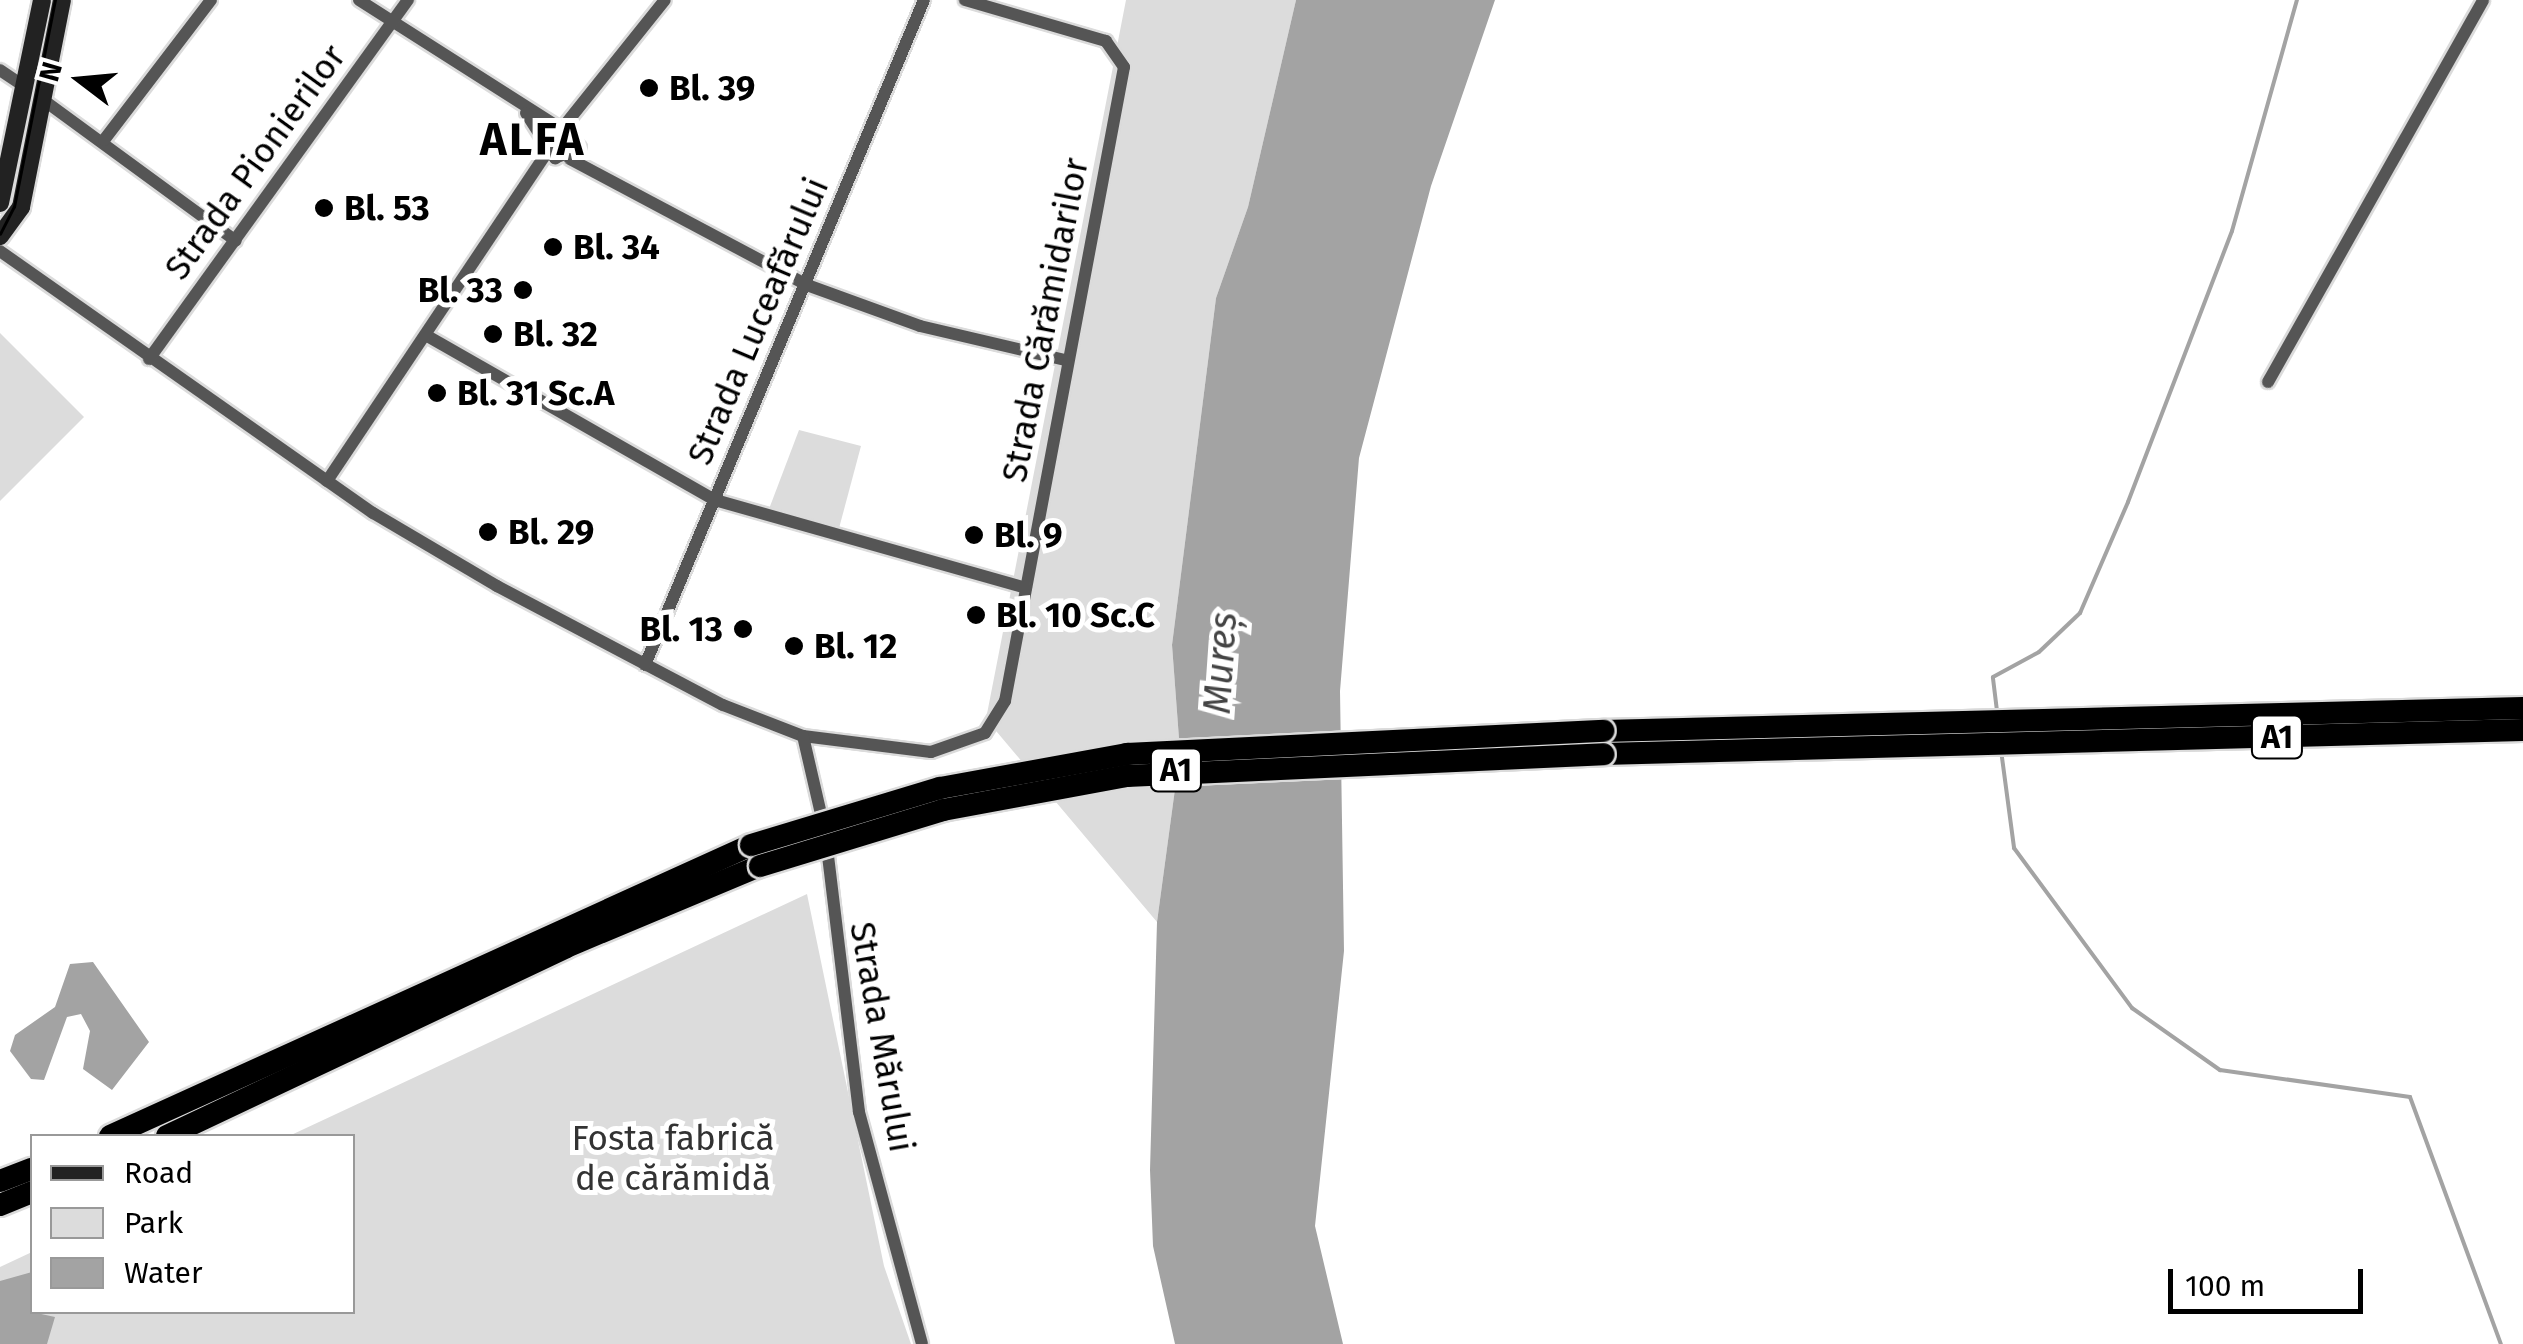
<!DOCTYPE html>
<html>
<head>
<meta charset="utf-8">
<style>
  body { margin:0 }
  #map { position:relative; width:2523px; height:1344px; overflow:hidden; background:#fff; font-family:"Fira Sans",sans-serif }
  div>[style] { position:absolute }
  .green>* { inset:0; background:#dcdcdc }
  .water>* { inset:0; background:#a3a3a3 }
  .stream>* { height:4px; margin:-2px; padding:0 2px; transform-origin:2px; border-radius:2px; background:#a3a3a3 }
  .roads { filter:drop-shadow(2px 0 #dbdbdb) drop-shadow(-2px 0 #dbdbdb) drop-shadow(0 2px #dbdbdb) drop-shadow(0 -2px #dbdbdb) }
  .street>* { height:12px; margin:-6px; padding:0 6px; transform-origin:6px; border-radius:6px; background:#555 }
  .secondary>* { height:18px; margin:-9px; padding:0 9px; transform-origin:9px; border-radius:9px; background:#222 }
  .highway>* { height:22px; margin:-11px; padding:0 11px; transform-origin:11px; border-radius:11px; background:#000 }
  .tram>* { height:2.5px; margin:-1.25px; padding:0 1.25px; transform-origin:1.25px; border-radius:1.25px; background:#000 }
  .bridges { filter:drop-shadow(2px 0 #dbdbdb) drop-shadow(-2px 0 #dbdbdb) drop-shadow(0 2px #dbdbdb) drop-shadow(0 -2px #dbdbdb) }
  .highway-bridge>* { height:22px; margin:-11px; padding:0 11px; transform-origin:11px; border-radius:11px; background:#000 }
  .dots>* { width:28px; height:28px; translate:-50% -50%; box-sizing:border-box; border:5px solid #fff; border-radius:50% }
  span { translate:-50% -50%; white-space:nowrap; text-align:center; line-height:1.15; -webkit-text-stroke:10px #fff; paint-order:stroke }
  .shield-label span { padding:2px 8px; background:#fff; border:2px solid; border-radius:8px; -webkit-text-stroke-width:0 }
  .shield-label { font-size:32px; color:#000; font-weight:700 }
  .poi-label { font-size:35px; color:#000; font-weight:700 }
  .left { translate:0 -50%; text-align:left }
  .right { translate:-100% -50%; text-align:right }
  .street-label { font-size:35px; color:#000 }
  .park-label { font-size:35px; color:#333 }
  .water-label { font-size:38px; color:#444; font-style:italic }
  .district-label { font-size:45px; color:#000; font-weight:700; letter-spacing:2.5px }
  .legend { position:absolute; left:30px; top:1134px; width:325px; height:180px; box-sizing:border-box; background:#fff; border:2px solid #999; margin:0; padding:12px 18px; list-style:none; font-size:30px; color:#000 }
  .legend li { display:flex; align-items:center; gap:20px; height:50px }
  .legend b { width:50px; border:2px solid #999 }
  .north { position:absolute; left:30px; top:30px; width:100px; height:100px; -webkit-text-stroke:8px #fff; paint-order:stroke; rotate:286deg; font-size:28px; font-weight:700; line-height:40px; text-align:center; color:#000 }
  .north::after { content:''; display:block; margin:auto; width:35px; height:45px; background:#000; clip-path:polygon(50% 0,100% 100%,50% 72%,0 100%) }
  .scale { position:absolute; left:2168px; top:1269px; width:195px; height:45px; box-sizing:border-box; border:5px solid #000; border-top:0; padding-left:12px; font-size:30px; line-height:35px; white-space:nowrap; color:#000; -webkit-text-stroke:8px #fff; paint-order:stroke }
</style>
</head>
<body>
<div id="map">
  <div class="green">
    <i style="clip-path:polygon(1126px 0,1296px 0,1248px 207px,1216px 298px,1172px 645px,1180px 752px,1157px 922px,986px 719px)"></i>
    <i style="clip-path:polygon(0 333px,84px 417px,0 501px)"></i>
    <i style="clip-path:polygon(799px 430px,861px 446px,838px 532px,769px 509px)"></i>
    <i style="clip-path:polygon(807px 894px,884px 1266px,911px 1344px,0 1344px,0 1267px,32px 1252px,32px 1312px,352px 1312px,352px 1136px,289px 1136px)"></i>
  </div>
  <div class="water">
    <i style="clip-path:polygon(1296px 0,1495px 0,1431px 186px,1359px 458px,1340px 691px,1344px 951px,1315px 1226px,1343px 1344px,1175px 1344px,1153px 1246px,1150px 1170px,1157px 922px,1180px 752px,1172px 645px,1216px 298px,1248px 207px)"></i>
    <i style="clip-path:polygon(93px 962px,149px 1042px,112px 1090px,83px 1069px,90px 1031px,81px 1014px,67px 1017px,44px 1080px,31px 1079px,10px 1051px,15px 1035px,55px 1007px,70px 964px)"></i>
    <i style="clip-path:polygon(32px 1272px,32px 1312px,55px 1317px,47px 1344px,0 1344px,0 1281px)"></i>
  </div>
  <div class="stream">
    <i style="left:1997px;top:711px;width:34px;rotate:-97deg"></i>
    <i style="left:1993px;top:677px;width:52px;rotate:-28.5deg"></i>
    <i style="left:2039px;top:652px;width:57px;rotate:-43.6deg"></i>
    <i style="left:2080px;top:613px;width:121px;rotate:-66.6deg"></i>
    <i style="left:2128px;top:502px;width:290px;rotate:-69deg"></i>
    <i style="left:2232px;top:231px;width:240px;rotate:-74.3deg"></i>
    <i style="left:2001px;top:750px;width:99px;rotate:82.4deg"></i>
    <i style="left:2014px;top:848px;width:199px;rotate:53.6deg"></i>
    <i style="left:2132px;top:1008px;width:108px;rotate:35.2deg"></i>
    <i style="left:2220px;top:1070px;width:192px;rotate:8.1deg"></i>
    <i style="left:2410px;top:1097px;width:263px;rotate:69.8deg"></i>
  </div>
  <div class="roads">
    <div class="street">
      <i style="left:359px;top:0;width:236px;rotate:32.5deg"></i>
      <i style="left:0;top:70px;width:30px;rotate:34deg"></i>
      <i style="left:42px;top:99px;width:240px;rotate:36.2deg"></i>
      <i style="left:526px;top:113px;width:54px;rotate:57.2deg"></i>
      <i style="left:555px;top:158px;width:27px;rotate:-22deg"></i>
      <i style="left:580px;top:148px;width:27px;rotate:-126deg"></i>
      <i style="left:564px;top:126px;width:23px;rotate:139deg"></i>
      <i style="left:564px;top:126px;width:161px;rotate:-51.3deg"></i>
      <i style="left:104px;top:140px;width:176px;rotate:-52.6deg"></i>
      <i style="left:570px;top:159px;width:268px;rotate:28deg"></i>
      <i style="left:807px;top:285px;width:120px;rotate:19.9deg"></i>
      <i style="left:920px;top:326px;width:149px;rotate:13.2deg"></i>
      <i style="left:0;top:251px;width:456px;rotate:35.1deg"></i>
      <i style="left:373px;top:513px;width:144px;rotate:30.5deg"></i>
      <i style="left:497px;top:586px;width:255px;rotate:27.8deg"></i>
      <i style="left:723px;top:705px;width:86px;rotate:21.2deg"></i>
      <i style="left:803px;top:736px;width:129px;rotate:7.1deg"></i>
      <i style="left:931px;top:752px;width:57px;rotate:-19.4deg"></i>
      <i style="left:985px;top:733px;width:38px;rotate:-58deg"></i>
      <i style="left:1005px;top:701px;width:645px;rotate:-79.37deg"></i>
      <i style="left:1124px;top:67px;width:32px;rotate:-125deg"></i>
      <i style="left:1106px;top:41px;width:147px;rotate:-163.8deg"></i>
      <i style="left:429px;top:337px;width:329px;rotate:29.7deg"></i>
      <i style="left:715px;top:500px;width:323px;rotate:15.8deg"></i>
      <i style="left:149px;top:359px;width:443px;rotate:-54.2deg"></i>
      <i style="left:2268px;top:382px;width:438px;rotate:-60.6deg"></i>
      <i style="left:327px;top:481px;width:399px;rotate:-56.2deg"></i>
      <i style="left:645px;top:665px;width:721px;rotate:-67.24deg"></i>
      <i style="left:803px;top:736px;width:98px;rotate:77deg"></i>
      <i style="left:825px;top:831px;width:283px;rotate:83.1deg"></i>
      <i style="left:859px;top:1112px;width:240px;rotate:74.8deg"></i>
    </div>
    <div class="secondary">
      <i style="left:0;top:203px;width:207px;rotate:-78.3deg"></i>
      <i style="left:0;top:236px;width:36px;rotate:-54deg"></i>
      <i style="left:21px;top:207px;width:211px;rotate:-78.8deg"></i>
    </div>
    <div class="highway">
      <i style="left:1603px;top:731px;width:920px;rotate:-1.43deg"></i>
      <i style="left:1603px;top:754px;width:920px;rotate:-1.49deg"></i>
      <i style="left:110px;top:1136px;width:704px;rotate:-24.42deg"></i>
      <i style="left:167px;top:1136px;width:441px;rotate:-25.3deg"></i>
      <i style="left:566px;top:947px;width:210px;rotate:-22.7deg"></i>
      <i style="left:0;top:1181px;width:34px;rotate:-21deg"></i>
      <i style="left:0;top:1205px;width:35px;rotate:-22deg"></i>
    </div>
  </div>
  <div class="tram">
    <i style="left:0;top:234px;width:30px;rotate:-63deg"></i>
    <i style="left:14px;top:207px;width:211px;rotate:-78.8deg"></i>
  </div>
  <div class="bridges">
    <div class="highway-bridge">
      <i style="left:751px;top:845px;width:197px;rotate:-16.8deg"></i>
      <i style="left:940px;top:788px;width:190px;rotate:-10.3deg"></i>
      <i style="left:1127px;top:754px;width:477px;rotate:-2.8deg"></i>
      <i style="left:760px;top:866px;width:191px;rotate:-17deg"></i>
      <i style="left:943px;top:810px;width:187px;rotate:-10.5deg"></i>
      <i style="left:1127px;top:776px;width:477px;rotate:-2.6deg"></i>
    </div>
  </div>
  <div class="dots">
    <i style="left:649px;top:88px;background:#000"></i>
    <i style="left:324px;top:208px;background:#000"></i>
    <i style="left:553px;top:247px;background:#000"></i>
    <i style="left:523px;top:290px;background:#000"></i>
    <i style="left:493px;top:334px;background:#000"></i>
    <i style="left:437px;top:393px;background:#000"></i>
    <i style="left:488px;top:532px;background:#000"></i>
    <i style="left:974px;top:535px;background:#000"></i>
    <i style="left:976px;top:615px;background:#000"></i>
    <i style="left:743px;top:629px;background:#000"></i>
    <i style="left:794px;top:646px;background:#000"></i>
  </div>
  <div class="shield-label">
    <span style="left:2277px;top:737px">A1</span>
    <span style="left:1176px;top:770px">A1</span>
  </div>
  <div class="poi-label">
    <span class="left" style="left:669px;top:88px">Bl. 39</span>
    <span class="left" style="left:344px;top:208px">Bl. 53</span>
    <span class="left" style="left:573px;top:247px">Bl. 34</span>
    <span class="right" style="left:503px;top:290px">Bl. 33</span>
    <span class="left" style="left:513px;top:334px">Bl. 32</span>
    <span class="left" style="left:457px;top:393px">Bl. 31 Sc.A</span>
    <span class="left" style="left:508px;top:532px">Bl. 29</span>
    <span class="left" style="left:994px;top:535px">Bl. 9</span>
    <span class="left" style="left:996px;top:615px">Bl. 10 Sc.C</span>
    <span class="right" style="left:723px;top:629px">Bl. 13</span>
    <span class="left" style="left:814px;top:646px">Bl. 12</span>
  </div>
  <div class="street-label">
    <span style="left:255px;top:162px;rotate:-54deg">Strada Pionierilor</span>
    <span style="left:1045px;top:320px;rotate:-79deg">Strada Cărămidarilor</span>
    <span style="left:758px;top:321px;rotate:-67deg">Strada Luceafărului</span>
    <span style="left:882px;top:1037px;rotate:80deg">Strada Mărului</span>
  </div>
  <div class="park-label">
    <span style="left:673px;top:1158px">Fosta fabrică<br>de cărămidă</span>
  </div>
  <div class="water-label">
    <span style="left:1221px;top:663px;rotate:-86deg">Mureș</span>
  </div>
  <div class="district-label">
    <span style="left:533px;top:141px">ALFA</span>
  </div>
  <ul class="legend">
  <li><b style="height:12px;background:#222"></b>Road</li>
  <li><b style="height:28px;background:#dcdcdc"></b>Park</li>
  <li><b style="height:28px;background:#a3a3a3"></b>Water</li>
  </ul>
  <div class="north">N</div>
  <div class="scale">100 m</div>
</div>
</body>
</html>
